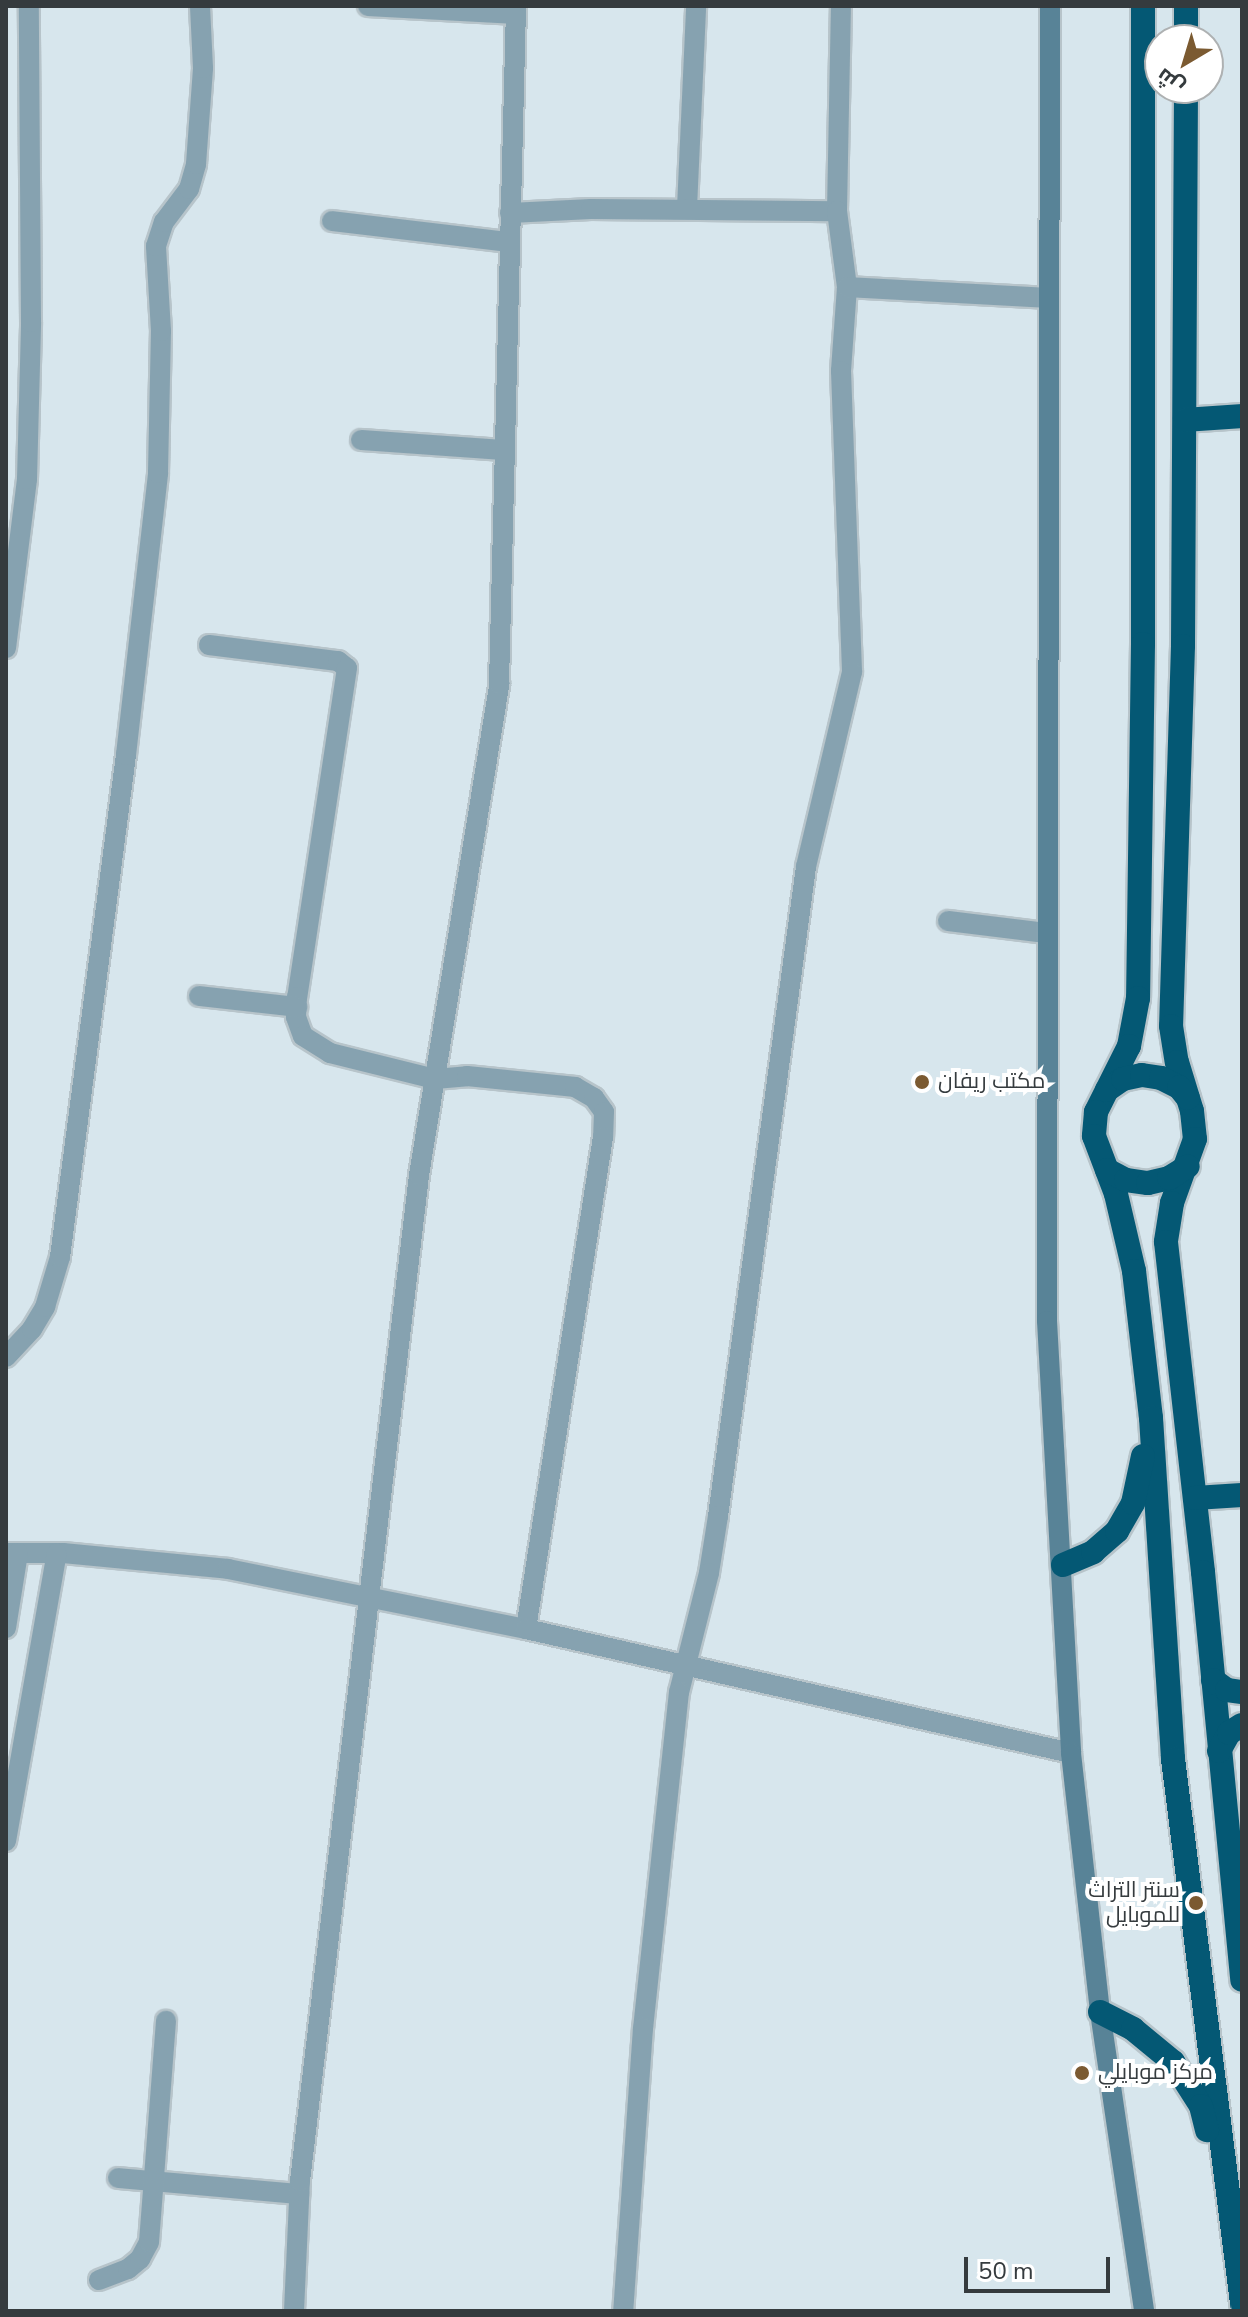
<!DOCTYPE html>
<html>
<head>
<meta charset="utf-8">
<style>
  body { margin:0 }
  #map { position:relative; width:1248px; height:2317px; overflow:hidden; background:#d7e6ed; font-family:"Nunito Sans",Cairo,sans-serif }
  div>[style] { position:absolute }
  .roads { filter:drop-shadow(2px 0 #b7c4ca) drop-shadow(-2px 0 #b7c4ca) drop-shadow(0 2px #b7c4ca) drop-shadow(0 -2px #b7c4ca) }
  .street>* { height:20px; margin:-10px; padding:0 10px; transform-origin:10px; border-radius:10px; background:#86a2b0 }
  .secondary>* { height:20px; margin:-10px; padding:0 10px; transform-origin:10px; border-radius:10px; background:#588397 }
  .highway>* { height:24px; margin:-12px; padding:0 12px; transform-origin:12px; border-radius:12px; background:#045874 }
  .dots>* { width:22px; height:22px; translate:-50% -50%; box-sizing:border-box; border:4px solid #fff; border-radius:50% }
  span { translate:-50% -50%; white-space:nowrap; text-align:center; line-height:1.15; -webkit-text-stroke:8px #fff; paint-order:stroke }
  .poi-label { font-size:22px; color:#353b3e }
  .left { translate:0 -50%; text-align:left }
  .right { translate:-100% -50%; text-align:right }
  .frame { position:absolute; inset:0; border:8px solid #353b3e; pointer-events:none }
  .north { position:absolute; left:1144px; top:24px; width:80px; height:80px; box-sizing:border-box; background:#fff; border:2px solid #aeb1b2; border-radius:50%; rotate:218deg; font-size:22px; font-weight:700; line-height:32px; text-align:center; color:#353b3e }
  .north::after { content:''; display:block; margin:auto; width:28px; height:36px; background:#7b5a31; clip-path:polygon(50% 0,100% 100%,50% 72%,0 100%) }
  .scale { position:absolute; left:964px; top:2257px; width:146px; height:36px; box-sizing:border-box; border:4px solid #353b3e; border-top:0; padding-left:10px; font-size:24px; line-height:28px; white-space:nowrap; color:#353b3e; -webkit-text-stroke:6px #fff; paint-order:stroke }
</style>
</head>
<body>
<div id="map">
  <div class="roads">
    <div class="street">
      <i style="left:368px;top:6px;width:148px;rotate:3.1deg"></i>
      <i style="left:687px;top:208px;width:202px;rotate:-87.4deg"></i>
      <i style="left:837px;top:211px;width:205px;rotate:-88.9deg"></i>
      <i style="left:510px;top:213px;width:81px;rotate:-2.8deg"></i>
      <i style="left:591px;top:209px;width:246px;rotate:0.5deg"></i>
      <i style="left:837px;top:211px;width:77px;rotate:82.5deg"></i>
      <i style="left:847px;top:287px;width:84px;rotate:94.1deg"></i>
      <i style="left:841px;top:371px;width:301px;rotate:87.9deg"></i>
      <i style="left:852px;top:672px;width:200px;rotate:103.3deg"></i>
      <i style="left:806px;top:867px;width:655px;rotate:97.72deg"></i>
      <i style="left:718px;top:1516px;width:58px;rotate:99deg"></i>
      <i style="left:709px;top:1573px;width:123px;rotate:104.1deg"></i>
      <i style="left:679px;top:1692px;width:338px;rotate:96.1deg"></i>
      <i style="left:643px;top:2028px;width:284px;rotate:94deg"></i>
      <i style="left:332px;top:221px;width:177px;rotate:6.8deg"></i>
      <i style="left:847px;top:287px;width:202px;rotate:3.1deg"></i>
      <i style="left:361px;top:440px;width:143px;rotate:4deg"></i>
      <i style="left:209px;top:645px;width:130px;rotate:7.1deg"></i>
      <i style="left:338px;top:661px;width:11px;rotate:38deg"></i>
      <i style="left:347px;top:668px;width:333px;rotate:98.6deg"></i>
      <i style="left:297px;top:997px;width:20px;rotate:93deg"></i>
      <i style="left:296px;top:1017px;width:20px;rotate:70deg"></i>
      <i style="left:303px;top:1036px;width:32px;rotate:32deg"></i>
      <i style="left:330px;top:1053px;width:108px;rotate:13.9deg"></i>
      <i style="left:435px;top:1079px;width:32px;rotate:-5deg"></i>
      <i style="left:467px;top:1076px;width:109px;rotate:5.8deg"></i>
      <i style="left:575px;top:1087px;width:22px;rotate:30deg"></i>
      <i style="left:594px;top:1098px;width:17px;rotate:54deg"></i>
      <i style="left:604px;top:1112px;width:25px;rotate:92deg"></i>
      <i style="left:603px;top:1137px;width:498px;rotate:98.9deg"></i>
      <i style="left:6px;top:648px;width:170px;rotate:-82.9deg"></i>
      <i style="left:27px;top:479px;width:157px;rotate:-88.5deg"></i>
      <i style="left:31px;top:322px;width:316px;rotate:-90.4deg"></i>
      <i style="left:948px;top:921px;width:99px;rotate:7deg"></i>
      <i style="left:199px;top:996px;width:99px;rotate:6.4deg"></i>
      <i style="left:6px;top:1357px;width:38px;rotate:-47deg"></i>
      <i style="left:32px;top:1329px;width:26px;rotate:-59deg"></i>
      <i style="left:45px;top:1307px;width:52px;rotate:-73.3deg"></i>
      <i style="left:60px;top:1257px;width:506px;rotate:-82.51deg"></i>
      <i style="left:126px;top:755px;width:284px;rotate:-83.5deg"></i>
      <i style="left:158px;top:473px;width:142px;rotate:-88.8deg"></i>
      <i style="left:161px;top:331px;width:85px;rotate:-93.4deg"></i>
      <i style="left:156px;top:246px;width:25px;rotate:-72deg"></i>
      <i style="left:164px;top:222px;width:41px;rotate:-52.9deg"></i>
      <i style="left:189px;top:189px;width:26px;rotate:-74deg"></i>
      <i style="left:196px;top:164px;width:96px;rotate:-85.8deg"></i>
      <i style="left:203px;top:68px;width:62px;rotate:-92.8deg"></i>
      <i style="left:6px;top:1553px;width:57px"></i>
      <i style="left:63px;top:1553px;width:166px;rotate:5.5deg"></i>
      <i style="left:228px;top:1569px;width:304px;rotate:11.4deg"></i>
      <i style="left:526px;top:1629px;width:559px;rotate:12.82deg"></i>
      <i style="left:6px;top:1628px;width:76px;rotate:-80.9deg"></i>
      <i style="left:6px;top:1841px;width:292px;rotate:-80deg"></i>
      <i style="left:118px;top:2178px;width:182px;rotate:5.1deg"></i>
      <i style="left:99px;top:2280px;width:31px;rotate:-21deg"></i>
      <i style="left:128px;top:2269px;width:16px;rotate:-40deg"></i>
      <i style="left:140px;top:2259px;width:19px;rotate:-62deg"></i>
      <i style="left:149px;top:2242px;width:222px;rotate:-85.6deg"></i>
      <i style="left:294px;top:2311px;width:130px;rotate:-87.4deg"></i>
      <i style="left:300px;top:2181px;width:1013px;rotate:-83.25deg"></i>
      <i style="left:419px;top:1175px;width:497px;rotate:-80.7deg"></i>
      <i style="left:499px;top:684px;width:678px;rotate:-88.56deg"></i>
    </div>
    <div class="secondary">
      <i style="left:1050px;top:6px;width:1315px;rotate:90.13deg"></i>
      <i style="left:1047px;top:1321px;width:433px;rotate:86.8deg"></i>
      <i style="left:1071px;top:1753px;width:261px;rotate:83.6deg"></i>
      <i style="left:1100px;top:2012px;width:302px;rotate:81.6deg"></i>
    </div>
    <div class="highway">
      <i style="left:1143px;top:6px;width:638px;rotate:90deg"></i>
      <i style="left:1143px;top:644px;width:354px;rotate:90.8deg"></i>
      <i style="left:1138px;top:998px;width:49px;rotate:100.6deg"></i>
      <i style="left:1129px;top:1046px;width:74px;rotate:116.6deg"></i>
      <i style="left:1096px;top:1112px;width:24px;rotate:95deg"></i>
      <i style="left:1094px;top:1136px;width:62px;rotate:69.2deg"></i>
      <i style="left:1116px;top:1194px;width:79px;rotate:76.8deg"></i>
      <i style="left:1134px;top:1271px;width:148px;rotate:83.4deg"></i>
      <i style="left:1151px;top:1418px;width:342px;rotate:86.3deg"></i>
      <i style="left:1173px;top:1759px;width:548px;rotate:82.77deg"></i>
      <i style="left:1186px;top:40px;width:34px;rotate:-90deg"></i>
      <i style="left:1186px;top:88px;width:558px;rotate:90.31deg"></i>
      <i style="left:1183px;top:646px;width:380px;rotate:91.8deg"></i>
      <i style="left:1171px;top:1026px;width:36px;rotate:81deg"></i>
      <i style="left:1177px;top:1062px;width:51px;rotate:73deg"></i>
      <i style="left:1192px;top:1111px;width:28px;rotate:84deg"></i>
      <i style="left:1195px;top:1139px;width:68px;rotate:109.8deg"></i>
      <i style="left:1172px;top:1203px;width:39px;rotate:99deg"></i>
      <i style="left:1166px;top:1242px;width:332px;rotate:83.6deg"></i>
      <i style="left:1203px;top:1572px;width:410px;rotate:84.5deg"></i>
      <i style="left:1185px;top:420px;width:57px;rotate:-4deg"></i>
      <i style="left:1107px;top:1090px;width:19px;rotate:-35deg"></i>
      <i style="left:1123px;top:1079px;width:19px;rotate:-12deg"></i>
      <i style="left:1142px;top:1075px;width:19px;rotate:9deg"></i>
      <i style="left:1161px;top:1078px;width:20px;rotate:27deg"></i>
      <i style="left:1179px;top:1087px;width:14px;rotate:51deg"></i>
      <i style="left:1107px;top:1170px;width:21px;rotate:28deg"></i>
      <i style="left:1126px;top:1180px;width:22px;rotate:8deg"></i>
      <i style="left:1148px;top:1183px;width:22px;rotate:-13deg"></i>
      <i style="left:1169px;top:1178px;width:22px;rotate:-32deg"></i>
      <i style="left:1195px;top:1498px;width:47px;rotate:-3.7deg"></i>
      <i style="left:1063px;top:1565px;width:33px;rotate:-23deg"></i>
      <i style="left:1093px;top:1552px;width:32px;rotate:-41deg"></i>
      <i style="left:1117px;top:1531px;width:32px;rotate:-60deg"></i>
      <i style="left:1133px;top:1503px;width:48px;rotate:-78deg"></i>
      <i style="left:1213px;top:1680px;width:17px;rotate:36deg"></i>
      <i style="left:1227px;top:1690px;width:15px;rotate:8deg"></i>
      <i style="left:1219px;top:1751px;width:21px;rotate:-61deg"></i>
      <i style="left:1229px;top:1733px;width:15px;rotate:-32deg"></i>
      <i style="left:1100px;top:2012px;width:37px;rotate:27deg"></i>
      <i style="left:1133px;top:2029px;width:52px;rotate:39.5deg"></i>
      <i style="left:1173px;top:2062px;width:52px;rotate:57.5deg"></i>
      <i style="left:1201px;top:2106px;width:25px;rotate:76deg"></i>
    </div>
  </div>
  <div class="dots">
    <i style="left:922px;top:1082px;background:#7b5a31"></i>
    <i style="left:1196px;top:1903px;background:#7b5a31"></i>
    <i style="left:1082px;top:2073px;background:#7b5a31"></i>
  </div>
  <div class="poi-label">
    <span class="left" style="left:938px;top:1082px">مكتب ريفان</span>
    <span class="right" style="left:1180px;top:1903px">سنتر التراث<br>للموبايل</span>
    <span class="left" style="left:1098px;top:2073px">مركز موبايلي</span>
  </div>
  <div class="frame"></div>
  <div class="north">ش</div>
  <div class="scale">50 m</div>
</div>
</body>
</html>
